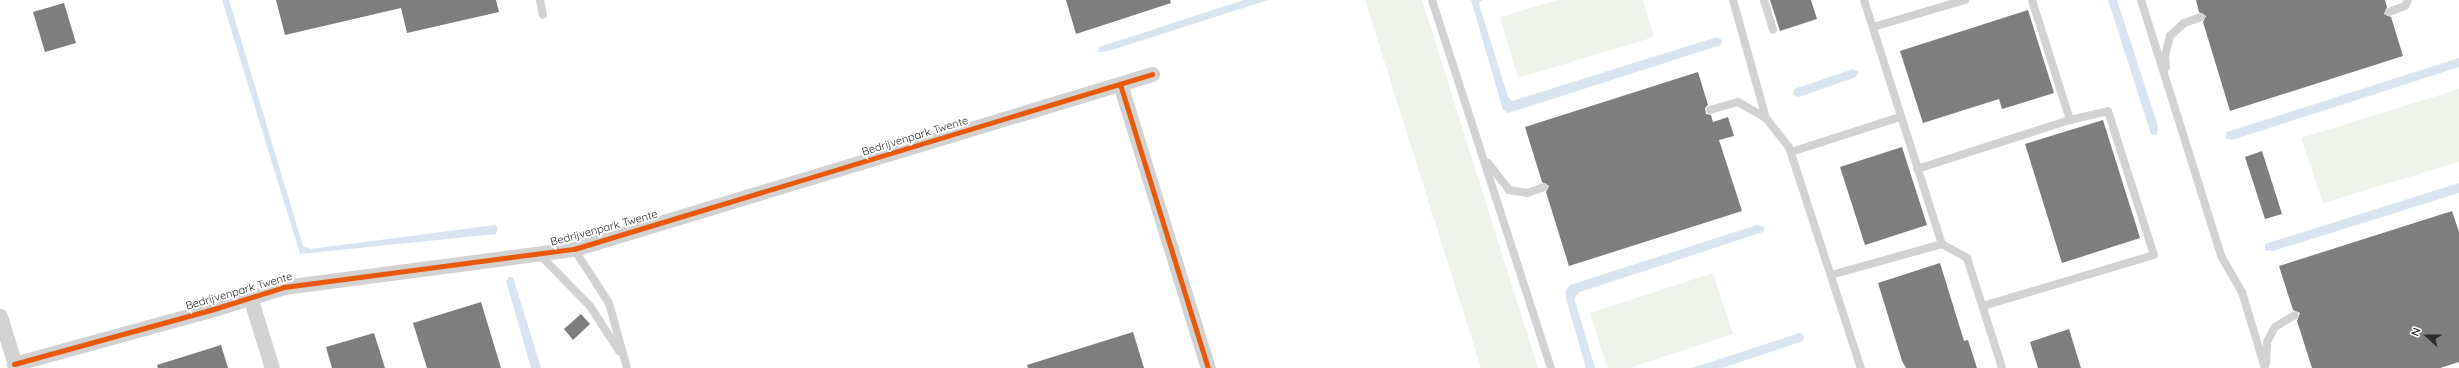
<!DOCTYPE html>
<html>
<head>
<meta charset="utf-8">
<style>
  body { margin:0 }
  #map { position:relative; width:2459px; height:368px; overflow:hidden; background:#fff; font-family:Quicksand,sans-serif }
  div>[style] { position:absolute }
  .green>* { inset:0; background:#eef3eb }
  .water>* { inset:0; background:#d8e4f0 }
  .building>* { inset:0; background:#7e7e7e }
  .lane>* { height:8px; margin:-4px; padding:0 4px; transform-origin:4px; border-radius:4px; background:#d2d2d2 }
  .street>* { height:15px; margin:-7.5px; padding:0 7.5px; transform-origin:7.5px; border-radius:7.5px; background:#d2d2d2 }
  .cycleway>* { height:5px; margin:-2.5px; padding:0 2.5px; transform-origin:2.5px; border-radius:2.5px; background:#e8590c }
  span { translate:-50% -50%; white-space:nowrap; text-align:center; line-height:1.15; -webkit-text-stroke:4px #fff; paint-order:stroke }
  .street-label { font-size:11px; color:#2d2d2d }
  .north { position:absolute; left:2407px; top:316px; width:40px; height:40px; -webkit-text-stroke:3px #fff; paint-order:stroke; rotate:291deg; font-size:11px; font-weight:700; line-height:16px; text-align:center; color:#2d2d2d }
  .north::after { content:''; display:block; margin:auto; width:14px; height:18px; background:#2d2d2d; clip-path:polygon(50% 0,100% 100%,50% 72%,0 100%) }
</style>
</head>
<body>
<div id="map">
  <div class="green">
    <i style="clip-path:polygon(1365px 0,1422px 0,1538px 368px,1481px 368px)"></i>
    <i style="clip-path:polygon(1558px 0,1643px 0,1654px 37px,1518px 78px,1500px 17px)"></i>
    <i style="clip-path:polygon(2459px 89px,2459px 162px,2323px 203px,2301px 138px)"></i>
    <i style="clip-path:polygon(1713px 273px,1733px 334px,1629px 368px,1607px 368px,1590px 313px)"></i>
  </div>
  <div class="water">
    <i style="clip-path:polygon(222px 0,229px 0,303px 246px,311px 249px,495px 225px,498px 227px,496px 234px,300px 254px)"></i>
    <i style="clip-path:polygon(1244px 0,1268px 0,1109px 51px,1098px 52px,1099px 47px)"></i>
    <i style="clip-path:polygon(1471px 0,1483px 0,1479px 3px,1480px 7px,1508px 97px,1512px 101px,1717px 37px,1722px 40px,1721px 45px,1508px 113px,1503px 110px)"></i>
    <i style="clip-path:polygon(2108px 0,2117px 0,2158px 126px,2157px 135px,2151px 134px)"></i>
    <i style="clip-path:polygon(2459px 58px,2459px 67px,2232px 140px,2225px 138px,2227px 132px)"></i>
    <i style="clip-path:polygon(1853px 69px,1859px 72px,1856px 77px,1799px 97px,1793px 95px,1794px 89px)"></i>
    <i style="clip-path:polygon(2459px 183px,2459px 193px,2273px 251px,2265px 250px,2265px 244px)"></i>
    <i style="clip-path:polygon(1757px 225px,1765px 227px,1763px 232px,1580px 292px,1575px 297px,1575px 301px,1595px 368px,1586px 368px,1566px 299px,1566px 290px,1570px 285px)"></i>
    <i style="clip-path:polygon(509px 277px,513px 277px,541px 368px,531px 368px,506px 281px)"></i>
    <i style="clip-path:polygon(1800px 333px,1804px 336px,1803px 341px,1722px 368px,1692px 368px)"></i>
  </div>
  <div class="building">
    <i style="clip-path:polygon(276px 0,496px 0,499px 12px,407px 33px,401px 8px,285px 35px)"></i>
    <i style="clip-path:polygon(1066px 0,1170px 0,1171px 3px,1076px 34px)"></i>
    <i style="clip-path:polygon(1770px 0,1811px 0,1817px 19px,1780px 31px)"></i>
    <i style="clip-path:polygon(2196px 0,2385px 0,2387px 7px,2384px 14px,2391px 17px,2403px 56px,2230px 111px,2203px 22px,2206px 16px,2199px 12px)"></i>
    <i style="clip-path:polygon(64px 3px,76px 43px,45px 52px,33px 12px)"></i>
    <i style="clip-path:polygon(2028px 10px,2054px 93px,2002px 109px,1999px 99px,1923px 123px,1900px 51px)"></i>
    <i style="clip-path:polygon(1698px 72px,1708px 105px,1705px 108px,1706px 114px,1711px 115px,1713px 122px,1728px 117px,1734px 136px,1719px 140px,1742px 211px,1569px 266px,1546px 192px,1549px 186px,1542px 182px,1525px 127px)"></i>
    <i style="clip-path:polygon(2103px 120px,2140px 238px,2062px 263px,2025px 144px)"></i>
    <i style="clip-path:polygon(1902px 147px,1927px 225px,1865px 245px,1840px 167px)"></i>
    <i style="clip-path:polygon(2262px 151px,2282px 214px,2265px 219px,2245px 157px)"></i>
    <i style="clip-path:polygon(2452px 211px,2459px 232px,2459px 362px,2440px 368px,2312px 368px,2297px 321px,2300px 313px,2293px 310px,2279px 266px)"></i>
    <i style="clip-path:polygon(1940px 263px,1964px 341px,1968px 340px,1977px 368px,1906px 368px,1902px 361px,1878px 283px)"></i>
    <i style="clip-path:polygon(481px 302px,501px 368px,427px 368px,413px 323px)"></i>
    <i style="clip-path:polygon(581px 314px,590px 324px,573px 340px,564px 329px)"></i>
    <i style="clip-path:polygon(2069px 329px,2081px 368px,2038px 368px,2030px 342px)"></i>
    <i style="clip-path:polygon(1133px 332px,1144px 368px,1028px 368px,1027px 365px)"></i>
    <i style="clip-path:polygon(374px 333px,385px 368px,332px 368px,326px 347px)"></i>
    <i style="clip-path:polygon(221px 345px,228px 368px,158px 368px,157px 365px)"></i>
  </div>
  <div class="lane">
    <i style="left:540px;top:0;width:15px;rotate:79deg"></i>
    <i style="left:1432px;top:0;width:387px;rotate:72.1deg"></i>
    <i style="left:1733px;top:0;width:123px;rotate:74.4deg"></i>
    <i style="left:1766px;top:118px;width:37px;rotate:52deg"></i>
    <i style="left:1789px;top:147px;width:232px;rotate:72deg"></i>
    <i style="left:1764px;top:0;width:31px;rotate:73deg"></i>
    <i style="left:1864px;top:0;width:256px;rotate:72.3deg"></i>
    <i style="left:1942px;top:244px;width:29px;rotate:29deg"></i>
    <i style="left:1967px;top:258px;width:115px;rotate:72.3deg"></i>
    <i style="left:2032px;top:0;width:126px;rotate:72.4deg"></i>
    <i style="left:2141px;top:0;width:268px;rotate:72.6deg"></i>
    <i style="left:2221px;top:256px;width:42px;rotate:59.7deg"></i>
    <i style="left:2242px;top:292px;width:79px;rotate:73.2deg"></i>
    <i style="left:2389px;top:12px;width:17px;rotate:-21deg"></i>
    <i style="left:2405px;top:6px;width:7px;rotate:-63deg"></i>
    <i style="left:1873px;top:27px;width:96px;rotate:-16.4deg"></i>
    <i style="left:2166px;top:67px;width:11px;rotate:-95deg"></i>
    <i style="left:2165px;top:56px;width:21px;rotate:-76deg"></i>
    <i style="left:2170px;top:36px;width:19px;rotate:-43deg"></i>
    <i style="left:2184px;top:23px;width:18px;rotate:-19deg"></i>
    <i style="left:1710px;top:110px;width:29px;rotate:-16deg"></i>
    <i style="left:1738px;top:102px;width:32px;rotate:30deg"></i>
    <i style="left:1791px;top:152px;width:114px;rotate:-17.8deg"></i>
    <i style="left:1488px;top:163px;width:34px;rotate:52deg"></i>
    <i style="left:1509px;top:190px;width:18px;rotate:9deg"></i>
    <i style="left:1527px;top:193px;width:18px;rotate:-19deg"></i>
    <i style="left:1917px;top:169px;width:161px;rotate:-17.8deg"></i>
    <i style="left:2070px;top:120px;width:39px;rotate:-13deg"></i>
    <i style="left:2108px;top:111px;width:151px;rotate:72.3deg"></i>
    <i style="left:2154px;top:255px;width:178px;rotate:163.4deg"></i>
    <i style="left:574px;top:249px;width:64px;rotate:57.1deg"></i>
    <i style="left:609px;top:303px;width:67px;rotate:74.5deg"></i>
    <i style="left:540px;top:255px;width:71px;rotate:45.6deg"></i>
    <i style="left:590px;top:306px;width:54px;rotate:57.2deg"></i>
    <i style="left:1831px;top:275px;width:115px;rotate:-15.6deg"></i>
    <i style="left:2266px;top:363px;width:21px;rotate:-87deg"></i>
    <i style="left:2267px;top:342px;width:17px;rotate:-62deg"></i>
    <i style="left:2275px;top:327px;width:23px;rotate:-31deg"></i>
  </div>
  <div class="street">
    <i style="left:1120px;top:84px;width:297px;rotate:72.8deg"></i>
    <i style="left:250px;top:297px;width:74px;rotate:72.8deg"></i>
    <i style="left:0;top:316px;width:54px;rotate:72.9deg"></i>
    <i style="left:14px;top:364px;width:211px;rotate:-15.4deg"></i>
    <i style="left:217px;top:308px;width:70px;rotate:-17.4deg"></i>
    <i style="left:284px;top:287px;width:292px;rotate:-7.5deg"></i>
    <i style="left:574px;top:249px;width:604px;rotate:-16.84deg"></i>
  </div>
  <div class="cycleway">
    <i style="left:1120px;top:84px;width:297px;rotate:72.8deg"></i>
    <i style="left:14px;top:364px;width:211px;rotate:-15.4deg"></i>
    <i style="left:217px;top:308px;width:70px;rotate:-17.4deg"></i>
    <i style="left:284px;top:287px;width:292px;rotate:-7.5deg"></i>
    <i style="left:574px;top:249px;width:604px;rotate:-16.84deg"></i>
  </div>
  <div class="street-label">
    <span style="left:915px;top:136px;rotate:-17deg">Bedrijvenpark Twente</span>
    <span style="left:604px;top:228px;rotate:-15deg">Bedrijvenpark Twente</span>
    <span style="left:239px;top:291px;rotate:-16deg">Bedrijvenpark Twente</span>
  </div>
  <div class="north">N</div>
</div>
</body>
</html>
